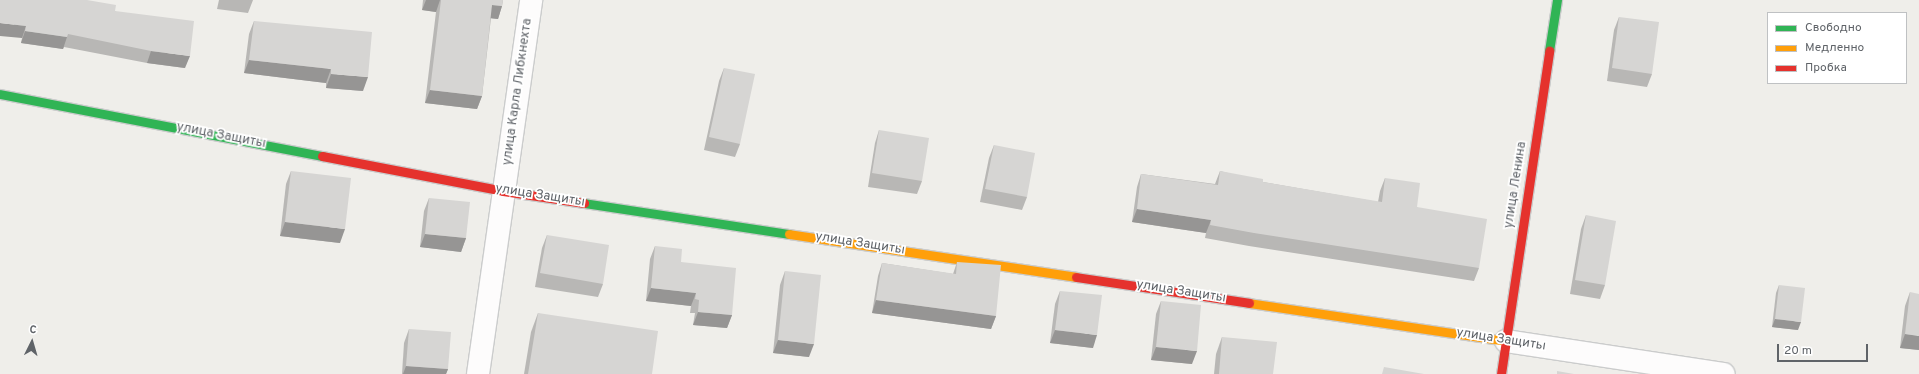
<!DOCTYPE html>
<html>
<head>
<meta charset="utf-8">
<style>
  body { margin:0 }
  #map { position:relative; width:1919px; height:374px; overflow:hidden; background:#efeeea; font-family:Overpass,sans-serif }
  div>[style] { position:absolute }
  .roads { filter:drop-shadow(1px 0 #cbcccc) drop-shadow(-1px 0 #cbcccc) drop-shadow(0 1px #cbcccc) drop-shadow(0 -1px #cbcccc) }
  .street>* { height:22px; margin:-11px; padding:0 11px; transform-origin:11px; border-radius:11px; background:#fdfcfc }
  .fast>* { height:9px; margin:-4.5px; padding:0 4.5px; transform-origin:4.5px; border-radius:4.5px; background:#30b455 }
  .slow>* { height:9px; margin:-4.5px; padding:0 4.5px; transform-origin:4.5px; border-radius:4.5px; background:#ff9f0a }
  .jam>* { height:9px; margin:-4.5px; padding:0 4.5px; transform-origin:4.5px; border-radius:4.5px; background:#e5322d }
  .wall>* { inset:0; background:#b8b7b5 }
  .shaded-wall>* { inset:0; background:#969594 }
  .building>* { inset:0; background:#d6d5d3 }
  span { translate:-50% -50%; white-space:nowrap; text-align:center; line-height:1.15; -webkit-text-stroke:3.5px #fff; paint-order:stroke }
  .street-label { font-size:13px; color:#5f6368 }
  .legend { position:absolute; left:1767px; top:12px; width:140px; height:72px; box-sizing:border-box; background:#fff; border:1px solid #bfc1c3; margin:0; padding:5px 7px; list-style:none; font-size:12px; color:#5f6368 }
  .legend li { display:flex; align-items:center; gap:8px; height:20px }
  .legend b { width:20px; border:1px solid #bfc1c3 }
  .north { position:absolute; left:12px; top:322px; width:40px; height:40px; -webkit-text-stroke:3px #fff; paint-order:stroke; rotate:5deg; font-size:11px; font-weight:700; line-height:16px; text-align:center; color:#5f6368 }
  .north::after { content:''; display:block; margin:auto; width:14px; height:18px; background:#5f6368; clip-path:polygon(50% 0,100% 100%,50% 72%,0 100%) }
  .scale { position:absolute; left:1777px; top:344px; width:91px; height:18px; box-sizing:border-box; border:2px solid #5f6368; border-top:0; padding-left:5px; font-size:12px; line-height:14px; white-space:nowrap; color:#5f6368; -webkit-text-stroke:3px #fff; paint-order:stroke }
</style>
</head>
<body>
<div id="map">
  <div class="roads">
    <div class="street">
      <i style="left:1506px;top:341px;width:220px;rotate:8.6deg"></i>
      <i style="left:478px;top:374px;width:378px;rotate:-81.9deg"></i>
    </div>
    <div class="fast">
      <i style="left:1549px;top:51px;width:52px;rotate:-81.1deg"></i>
      <i style="left:0;top:94px;width:328px;rotate:10.9deg"></i>
      <i style="left:584px;top:203px;width:207px;rotate:8.6deg"></i>
    </div>
    <div class="slow">
      <i style="left:789px;top:234px;width:290px;rotate:8.5deg"></i>
      <i style="left:1249px;top:303px;width:260px;rotate:8.4deg"></i>
    </div>
    <div class="jam">
      <i style="left:322px;top:156px;width:184px;rotate:10.9deg"></i>
      <i style="left:503px;top:191px;width:82px;rotate:8.4deg"></i>
      <i style="left:1076px;top:277px;width:175px;rotate:8.5deg"></i>
      <i style="left:1501px;top:374px;width:327px;rotate:-81.5deg"></i>
    </div>
  </div>
  <div class="wall">
    <i style="clip-path:polygon(0 0,115px 11px,185px 68px,147px 63px,64px 47px,63px 49px,21px 43px,22px 38px)"></i>
    <i style="clip-path:polygon(219px 0,253px 0,248px 13px,217px 9px)"></i>
    <i style="clip-path:polygon(423px 0,503px 0,502px 6px,498px 19px,491px 18px,482px 96px,477px 109px,425px 103px,436px 12px,422px 10px)"></i>
    <i style="clip-path:polygon(1619px 17px,1652px 74px,1647px 87px,1607px 81px,1614px 30px)"></i>
    <i style="clip-path:polygon(254px 21px,363px 91px,326px 88px,326px 83px,244px 73px,249px 34px)"></i>
    <i style="clip-path:polygon(724px 68px,740px 144px,735px 157px,704px 150px,719px 81px)"></i>
    <i style="clip-path:polygon(879px 130px,922px 181px,917px 194px,868px 187px,875px 143px)"></i>
    <i style="clip-path:polygon(994px 145px,1027px 197px,1022px 210px,980px 202px,989px 158px)"></i>
    <i style="clip-path:polygon(291px 171px,340px 243px,280px 236px,286px 184px)"></i>
    <i style="clip-path:polygon(1220px 171px,1263px 182px,1378px 202px,1380px 191px,1385px 178px,1417px 207px,1479px 268px,1474px 281px,1249px 246px,1205px 238px,1206px 233px,1132px 222px,1137px 187px,1141px 174px,1215px 184px)"></i>
    <i style="clip-path:polygon(429px 198px,466px 238px,461px 252px,420px 247px,424px 211px)"></i>
    <i style="clip-path:polygon(1586px 215px,1605px 285px,1600px 299px,1570px 294px,1581px 229px)"></i>
    <i style="clip-path:polygon(547px 235px,603px 284px,598px 297px,535px 287px,542px 248px)"></i>
    <i style="clip-path:polygon(655px 246px,681px 262px,732px 315px,727px 328px,693px 325px,695px 313px,690px 313px,691px 306px,646px 301px,650px 259px)"></i>
    <i style="clip-path:polygon(957px 262px,996px 316px,991px 329px,872px 313px,878px 276px,882px 263px,953px 274px)"></i>
    <i style="clip-path:polygon(785px 271px,809px 357px,773px 353px,780px 285px)"></i>
    <i style="clip-path:polygon(1779px 285px,1798px 330px,1772px 327px,1776px 293px)"></i>
    <i style="clip-path:polygon(1060px 291px,1093px 348px,1050px 343px,1055px 304px)"></i>
    <i style="clip-path:polygon(1910px 292px,1919px 350px,1900px 348px,1905px 306px)"></i>
    <i style="clip-path:polygon(1161px 301px,1192px 364px,1151px 360px,1156px 314px)"></i>
    <i style="clip-path:polygon(538px 313px,652px 374px,524px 374px,531px 332px)"></i>
    <i style="clip-path:polygon(409px 329px,448px 369px,446px 374px,402px 374px,404px 343px)"></i>
    <i style="clip-path:polygon(1222px 337px,1273px 374px,1214px 374px,1216px 354px)"></i>
  </div>
  <div class="shaded-wall">
    <i style="clip-path:polygon(426px 0,440px 0,436px 12px,422px 10px)"></i>
    <i style="clip-path:polygon(492px 5px,502px 6px,498px 19px,488px 18px)"></i>
    <i style="clip-path:polygon(0 23px,26px 26px,22px 38px,0 36px)"></i>
    <i style="clip-path:polygon(25px 31px,67px 37px,63px 49px,21px 43px)"></i>
    <i style="clip-path:polygon(151px 51px,190px 56px,185px 68px,147px 63px)"></i>
    <i style="clip-path:polygon(249px 60px,331px 69px,326px 83px,244px 73px)"></i>
    <i style="clip-path:polygon(331px 74px,368px 77px,363px 91px,326px 88px)"></i>
    <i style="clip-path:polygon(430px 90px,482px 96px,477px 109px,425px 103px)"></i>
    <i style="clip-path:polygon(1137px 209px,1211px 220px,1206px 233px,1132px 222px)"></i>
    <i style="clip-path:polygon(285px 222px,345px 229px,340px 243px,280px 236px)"></i>
    <i style="clip-path:polygon(425px 234px,466px 238px,461px 252px,420px 247px)"></i>
    <i style="clip-path:polygon(651px 288px,696px 293px,691px 306px,646px 301px)"></i>
    <i style="clip-path:polygon(876px 300px,996px 316px,991px 329px,872px 313px)"></i>
    <i style="clip-path:polygon(698px 312px,732px 315px,727px 328px,693px 325px)"></i>
    <i style="clip-path:polygon(1775px 319px,1801px 322px,1798px 330px,1772px 327px)"></i>
    <i style="clip-path:polygon(1055px 330px,1097px 335px,1093px 348px,1050px 343px)"></i>
    <i style="clip-path:polygon(1905px 334px,1919px 336px,1919px 350px,1900px 348px)"></i>
    <i style="clip-path:polygon(778px 340px,814px 344px,809px 357px,773px 353px)"></i>
    <i style="clip-path:polygon(1156px 347px,1197px 351px,1192px 364px,1151px 360px)"></i>
    <i style="clip-path:polygon(406px 366px,448px 369px,446px 374px,403px 374px)"></i>
  </div>
  <div class="building">
    <i style="clip-path:polygon(0 0,87px 0,116px 5px,115px 11px,194px 21px,190px 56px,151px 51px,68px 34px,67px 37px,25px 31px,26px 26px,0 23px)"></i>
    <i style="clip-path:polygon(441px 0,503px 0,502px 6px,492px 5px,482px 96px,430px 90px)"></i>
    <i style="clip-path:polygon(1619px 17px,1659px 22px,1652px 74px,1612px 68px)"></i>
    <i style="clip-path:polygon(254px 21px,372px 32px,368px 77px,331px 74px,331px 69px,249px 60px)"></i>
    <i style="clip-path:polygon(724px 68px,755px 74px,740px 144px,709px 137px)"></i>
    <i style="clip-path:polygon(879px 130px,929px 138px,922px 181px,872px 173px)"></i>
    <i style="clip-path:polygon(994px 145px,1035px 153px,1027px 197px,985px 189px)"></i>
    <i style="clip-path:polygon(291px 171px,351px 178px,345px 229px,285px 222px)"></i>
    <i style="clip-path:polygon(1220px 171px,1263px 179px,1263px 182px,1382px 202px,1385px 178px,1420px 183px,1417px 207px,1487px 219px,1479px 268px,1254px 233px,1210px 225px,1211px 220px,1137px 209px,1141px 174px,1218px 185px)"></i>
    <i style="clip-path:polygon(429px 198px,470px 202px,466px 238px,425px 234px)"></i>
    <i style="clip-path:polygon(1586px 215px,1616px 221px,1605px 285px,1575px 280px)"></i>
    <i style="clip-path:polygon(547px 235px,609px 245px,603px 284px,540px 273px)"></i>
    <i style="clip-path:polygon(655px 246px,682px 249px,681px 262px,736px 268px,732px 315px,698px 312px,699px 300px,695px 299px,696px 293px,651px 288px)"></i>
    <i style="clip-path:polygon(957px 262px,1001px 265px,996px 316px,876px 300px,882px 263px,956px 274px)"></i>
    <i style="clip-path:polygon(785px 271px,821px 275px,814px 344px,778px 340px)"></i>
    <i style="clip-path:polygon(1779px 285px,1805px 288px,1801px 322px,1775px 319px)"></i>
    <i style="clip-path:polygon(1060px 291px,1102px 295px,1097px 335px,1055px 330px)"></i>
    <i style="clip-path:polygon(1910px 292px,1919px 294px,1919px 336px,1905px 334px)"></i>
    <i style="clip-path:polygon(1161px 301px,1201px 305px,1197px 351px,1156px 347px)"></i>
    <i style="clip-path:polygon(538px 313px,658px 331px,652px 374px,528px 374px)"></i>
    <i style="clip-path:polygon(409px 329px,451px 332px,448px 369px,406px 366px)"></i>
    <i style="clip-path:polygon(1222px 337px,1277px 342px,1273px 374px,1219px 374px)"></i>
    <i style="clip-path:polygon(1384px 367px,1424px 374px,1382px 374px)"></i>
    <i style="clip-path:polygon(1557px 371px,1574px 374px,1557px 374px)"></i>
  </div>
  <div class="street-label">
    <span style="left:518px;top:92px;rotate:-82deg">улица Карла Либкнехта</span>
    <span style="left:221px;top:136px;rotate:11deg">улица Защиты</span>
    <span style="left:1516px;top:185px;rotate:-81deg">улица Ленина</span>
    <span style="left:540px;top:196px;rotate:9deg">улица Защиты</span>
    <span style="left:860px;top:244px;rotate:9deg">улица Защиты</span>
    <span style="left:1181px;top:292px;rotate:9deg">улица Защиты</span>
    <span style="left:1501px;top:340px;rotate:9deg">улица Защиты</span>
  </div>
  <ul class="legend">
  <li><b style="height:5px;background:#30b455"></b>Свободно</li>
  <li><b style="height:5px;background:#ff9f0a"></b>Медленно</li>
  <li><b style="height:5px;background:#e5322d"></b>Пробка</li>
  </ul>
  <div class="north">С</div>
  <div class="scale">20 m</div>
</div>
</body>
</html>
